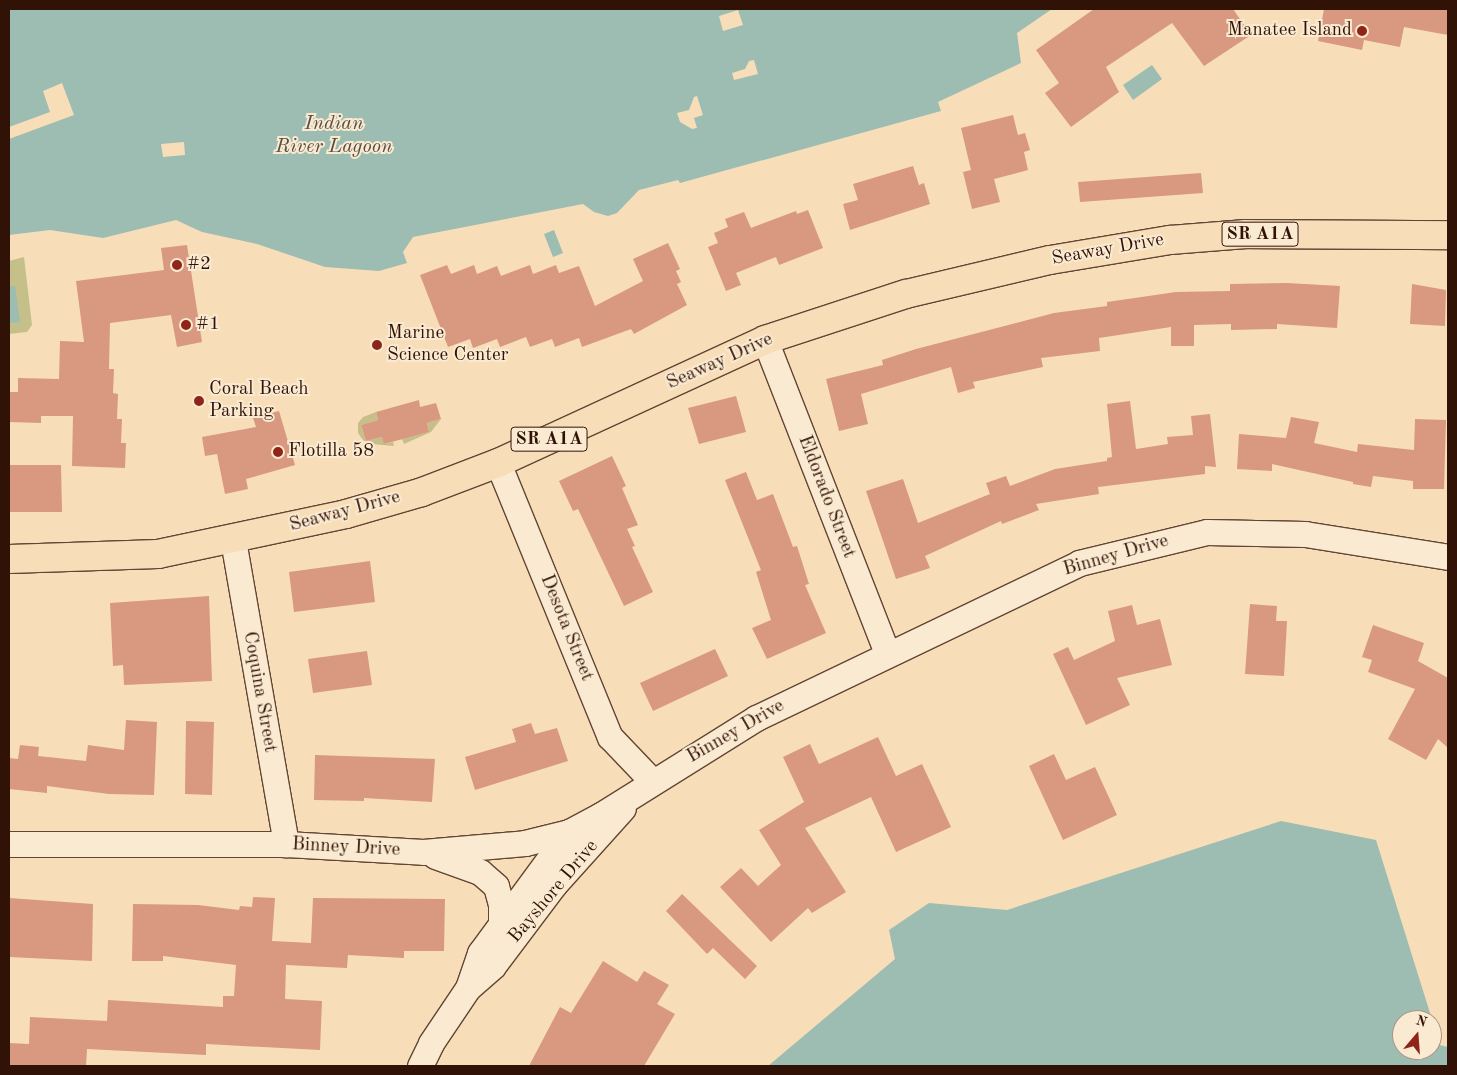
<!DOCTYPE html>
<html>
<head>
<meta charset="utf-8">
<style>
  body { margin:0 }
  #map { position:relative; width:1457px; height:1075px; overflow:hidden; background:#f7deb9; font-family:"Old Standard TT",serif }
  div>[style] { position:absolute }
  .green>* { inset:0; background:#c5bf8a }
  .water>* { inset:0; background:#9dbcb2 }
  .pier>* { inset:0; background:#f7deb9 }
  .building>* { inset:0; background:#d99880 }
  .roads { filter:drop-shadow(1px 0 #624533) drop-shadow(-1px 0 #624533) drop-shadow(0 1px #624533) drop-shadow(0 -1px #624533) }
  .minor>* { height:25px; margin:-12.5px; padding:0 12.5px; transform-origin:12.5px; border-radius:12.5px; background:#faead2 }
  .primary>* { height:28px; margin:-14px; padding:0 14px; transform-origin:14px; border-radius:14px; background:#f7deb9 }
  .dots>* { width:14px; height:14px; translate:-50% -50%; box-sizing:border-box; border:2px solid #faead2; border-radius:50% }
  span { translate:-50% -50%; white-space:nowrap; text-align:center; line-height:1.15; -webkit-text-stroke:4px #faead2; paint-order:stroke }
  .shield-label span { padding:1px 4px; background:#faead2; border:1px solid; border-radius:4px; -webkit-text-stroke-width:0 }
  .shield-label { font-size:18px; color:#301206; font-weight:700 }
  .poi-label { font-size:19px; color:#301206 }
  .right { translate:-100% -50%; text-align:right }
  .left { translate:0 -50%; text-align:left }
  .street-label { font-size:19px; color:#301206 }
  .water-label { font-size:20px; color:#564e42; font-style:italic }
  .frame { position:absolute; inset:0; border:10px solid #301206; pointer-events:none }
  .north { position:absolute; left:1392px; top:1010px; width:50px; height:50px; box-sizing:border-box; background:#faead2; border:1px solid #a99480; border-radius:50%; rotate:18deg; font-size:14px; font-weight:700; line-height:20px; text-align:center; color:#301206 }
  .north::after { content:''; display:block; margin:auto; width:18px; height:22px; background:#8f2418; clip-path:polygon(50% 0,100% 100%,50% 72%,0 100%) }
</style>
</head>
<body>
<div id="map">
  <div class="green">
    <i style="clip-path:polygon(24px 257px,32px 325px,27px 332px,9px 334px,9px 261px)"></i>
    <i style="clip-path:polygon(376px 412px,378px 420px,361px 425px,366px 441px,382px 437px,385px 444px,393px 442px,394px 446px,371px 444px,363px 440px,358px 433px,358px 423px,363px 417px)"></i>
    <i style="clip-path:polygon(441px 419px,431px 432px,404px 444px,402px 439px,429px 432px,427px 423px)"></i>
  </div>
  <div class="water">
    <i style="clip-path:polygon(9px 9px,1052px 9px,1017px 33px,1021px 63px,938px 102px,941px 111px,680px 183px,678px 180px,639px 190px,617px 213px,608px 216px,594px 212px,583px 204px,413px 237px,403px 252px,407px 263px,379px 271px,325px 267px,257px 244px,202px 232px,176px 220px,103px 238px,50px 230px,9px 235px)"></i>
    <i style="clip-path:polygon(1152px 65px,1162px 79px,1133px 100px,1123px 85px)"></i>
    <i style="clip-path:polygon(554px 230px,563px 253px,553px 257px,544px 234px)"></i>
    <i style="clip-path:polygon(15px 286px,20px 322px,9px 323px,9px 287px)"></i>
    <i style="clip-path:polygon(evenodd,1281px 821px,1376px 840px,1440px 1045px,1448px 1047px,1448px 1066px,768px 1066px,895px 959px,889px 930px,929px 903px,1007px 910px,1281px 821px,1402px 1020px,1432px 1020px,1432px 1050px,1402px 1050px,1402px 1020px)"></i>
  </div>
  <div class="pier">
    <i style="clip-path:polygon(738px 10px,743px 25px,723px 31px,719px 16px)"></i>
    <i style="clip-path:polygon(754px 60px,758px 74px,734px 80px,732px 73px,745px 69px,749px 61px)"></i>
    <i style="clip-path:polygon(62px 83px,74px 115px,9px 139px,9px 127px,50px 112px,43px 91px)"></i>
    <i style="clip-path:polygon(697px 96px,703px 115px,694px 118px,697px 128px,692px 129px,680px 122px,677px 113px,689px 110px,694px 97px)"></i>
    <i style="clip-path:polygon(184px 142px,185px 155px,163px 157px,161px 144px)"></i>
  </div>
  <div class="building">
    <i style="clip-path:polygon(1094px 9px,1233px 9px,1251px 35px,1204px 66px,1172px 23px,1106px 67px,1119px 92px,1071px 127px,1045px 93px,1059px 83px,1036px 50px)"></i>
    <i style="clip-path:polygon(1324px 9px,1448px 9px,1448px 35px,1404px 27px,1400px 47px,1364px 40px,1362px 50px,1318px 41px)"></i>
    <i style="clip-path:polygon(1013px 115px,1018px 135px,1025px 133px,1030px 150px,1024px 152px,1028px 170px,994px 179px,1000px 202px,972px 209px,963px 172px,971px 170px,961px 128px)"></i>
    <i style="clip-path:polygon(913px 166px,919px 185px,924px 183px,930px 204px,850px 230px,843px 204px,858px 200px,853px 184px)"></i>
    <i style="clip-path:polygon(1201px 173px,1203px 193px,1080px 202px,1078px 182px)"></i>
    <i style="clip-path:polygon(808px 210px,823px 248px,779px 265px,776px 257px,736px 273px,741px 285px,726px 291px,708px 247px,718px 243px,714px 233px,728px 227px,725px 219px,744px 212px,751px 228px,796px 211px,797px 214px)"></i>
    <i style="clip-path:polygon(668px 243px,680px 269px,676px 271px,681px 282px,677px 284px,687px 305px,634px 334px,631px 329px,582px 347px,579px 338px,555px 347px,552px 339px,530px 347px,526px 337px,500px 347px,497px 339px,473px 348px,470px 339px,448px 347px,420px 275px,447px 265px,451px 274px,474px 265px,477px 274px,497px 266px,501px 276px,530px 265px,533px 274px,556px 265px,559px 273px,579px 266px,595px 306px,643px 281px,633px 259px)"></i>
    <i style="clip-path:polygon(187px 245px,202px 342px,177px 347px,171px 315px,110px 323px,109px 369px,114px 369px,113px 393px,118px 394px,117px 419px,122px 419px,121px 443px,126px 443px,125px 468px,72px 466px,73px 416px,41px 416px,41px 423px,9px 422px,9px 392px,18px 392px,18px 378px,59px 379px,60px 341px,84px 342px,76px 281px,164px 270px,161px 248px)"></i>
    <i style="clip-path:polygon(1287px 283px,1340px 286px,1337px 328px,1277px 324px,1277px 329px,1231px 330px,1231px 324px,1194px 325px,1194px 346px,1171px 346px,1171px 327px,1099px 338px,1100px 351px,1041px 358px,1043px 367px,973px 382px,975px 388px,958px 393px,951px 367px,861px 394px,868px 424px,839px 431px,826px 379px,883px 365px,882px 360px,916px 349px,1054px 313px,1107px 306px,1107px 302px,1176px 292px,1230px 291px,1230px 284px)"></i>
    <i style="clip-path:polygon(1412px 284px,1446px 290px,1445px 326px,1410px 324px)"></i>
    <i style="clip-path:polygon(736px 396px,746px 432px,699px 444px,688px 408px)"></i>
    <i style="clip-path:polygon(419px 400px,420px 407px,436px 403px,441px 419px,427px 423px,429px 432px,384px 444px,382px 437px,366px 441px,361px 425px,378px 420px,376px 412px)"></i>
    <i style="clip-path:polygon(1130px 401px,1136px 449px,1168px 444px,1167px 437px,1193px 435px,1191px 416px,1210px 414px,1216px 467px,1205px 466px,1205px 474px,1098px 487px,1099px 494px,1036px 504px,1039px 510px,1002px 524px,1001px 521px,925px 556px,930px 568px,896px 579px,866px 491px,903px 479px,918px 523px,990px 494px,986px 483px,1006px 476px,1010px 486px,1055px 469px,1107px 461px,1107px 458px,1112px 457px,1107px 404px)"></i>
    <i style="clip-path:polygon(279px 411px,295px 465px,246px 479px,248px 489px,225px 494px,217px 454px,205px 456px,202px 437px,256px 427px,253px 418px)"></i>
    <i style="clip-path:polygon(1291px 417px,1319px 422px,1314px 443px,1357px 452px,1358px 444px,1414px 450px,1415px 419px,1446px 420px,1444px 489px,1413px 489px,1413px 481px,1373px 476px,1371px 487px,1353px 484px,1353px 482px,1272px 464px,1272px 471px,1237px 469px,1239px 434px,1286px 438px)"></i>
    <i style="clip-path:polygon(612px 456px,626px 486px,622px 488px,638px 525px,627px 529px,635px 546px,632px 547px,653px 592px,624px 606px,578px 509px,573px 511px,559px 481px)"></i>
    <i style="clip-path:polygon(9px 465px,61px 465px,62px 512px,9px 512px)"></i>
    <i style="clip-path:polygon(746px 472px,757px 500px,773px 494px,793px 547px,797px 546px,809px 584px,805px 585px,826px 633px,767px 659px,752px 628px,771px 620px,756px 572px,761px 570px,725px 480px)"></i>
    <i style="clip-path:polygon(370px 561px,375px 602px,294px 612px,289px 572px)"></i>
    <i style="clip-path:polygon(209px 596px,212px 681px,124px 685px,123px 665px,113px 666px,110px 603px)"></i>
    <i style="clip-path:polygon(1250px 604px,1277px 606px,1276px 621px,1287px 621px,1284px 676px,1245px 674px)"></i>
    <i style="clip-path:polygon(1132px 605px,1137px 625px,1160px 619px,1172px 665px,1117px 678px,1130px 705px,1086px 725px,1053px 654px,1068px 647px,1074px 660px,1115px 641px,1108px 611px)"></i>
    <i style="clip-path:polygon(1373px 625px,1424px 643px,1418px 661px,1448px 678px,1448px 748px,1438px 739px,1426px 760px,1388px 739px,1415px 689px,1368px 672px,1372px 660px,1362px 657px)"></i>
    <i style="clip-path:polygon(715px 649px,728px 676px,653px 711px,640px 683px)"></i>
    <i style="clip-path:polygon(367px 651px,372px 685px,313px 693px,308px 659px)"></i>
    <i style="clip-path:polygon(126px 720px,157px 722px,154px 795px,109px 794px,47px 786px,47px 793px,9px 789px,9px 758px,18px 759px,20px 745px,39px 747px,38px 756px,86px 761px,88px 745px,124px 750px)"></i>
    <i style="clip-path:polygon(186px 721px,214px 722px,212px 795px,185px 794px)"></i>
    <i style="clip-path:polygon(531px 723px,535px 734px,557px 728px,568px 761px,475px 790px,465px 757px,516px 742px,512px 729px)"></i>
    <i style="clip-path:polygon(878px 737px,896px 776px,922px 764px,951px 827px,896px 852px,871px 797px,805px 828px,846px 892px,812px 913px,808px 908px,771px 942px,720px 887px,741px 868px,758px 886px,781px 865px,759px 830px,804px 802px,783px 757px,810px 744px,819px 764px)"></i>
    <i style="clip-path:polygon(1054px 754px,1066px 780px,1095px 767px,1117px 815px,1063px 840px,1029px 766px)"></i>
    <i style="clip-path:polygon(315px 755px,435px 759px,432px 802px,364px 798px,364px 801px,314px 800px)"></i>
    <i style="clip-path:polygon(682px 894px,757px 966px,745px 979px,713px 948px,707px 954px,666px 911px)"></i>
    <i style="clip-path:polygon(253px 897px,275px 898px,272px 941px,311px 943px,313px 898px,445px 899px,444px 951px,404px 951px,404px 958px,348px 955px,347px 968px,286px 965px,285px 999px,322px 1001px,320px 1050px,206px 1044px,206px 1055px,87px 1049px,86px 1066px,9px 1066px,9px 1043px,29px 1044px,30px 1017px,107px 1021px,108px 1000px,223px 1007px,223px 996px,234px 996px,236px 965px,163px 956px,163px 961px,132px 961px,133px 904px,198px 905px,239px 910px,240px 906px,252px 907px)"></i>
    <i style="clip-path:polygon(9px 898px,93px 904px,92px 961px,9px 957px)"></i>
    <i style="clip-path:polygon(603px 961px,637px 982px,644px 971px,669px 985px,657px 1004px,675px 1014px,644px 1066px,529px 1066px,560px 1007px,571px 1013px)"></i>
  </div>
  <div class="roads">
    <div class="minor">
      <i style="left:765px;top:340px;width:336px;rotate:68.7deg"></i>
      <i style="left:498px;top:463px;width:296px;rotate:67.8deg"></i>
      <i style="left:610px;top:737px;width:61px;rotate:46.3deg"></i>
      <i style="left:233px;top:540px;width:309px;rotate:80.1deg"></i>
      <i style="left:9px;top:844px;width:277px"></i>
      <i style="left:286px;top:844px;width:137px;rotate:3.3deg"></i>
      <i style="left:423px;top:852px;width:102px;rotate:-5deg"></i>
      <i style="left:525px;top:843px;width:45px;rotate:-14deg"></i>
      <i style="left:569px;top:832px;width:36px;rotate:-28deg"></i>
      <i style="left:601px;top:815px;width:183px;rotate:-32deg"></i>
      <i style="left:756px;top:718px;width:358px;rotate:-25.6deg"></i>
      <i style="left:1079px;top:563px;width:132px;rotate:-13.6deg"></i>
      <i style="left:1207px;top:532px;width:98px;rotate:1.2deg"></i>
      <i style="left:1305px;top:534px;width:145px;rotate:9.1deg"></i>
      <i style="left:435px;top:856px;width:48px;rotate:19.6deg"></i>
      <i style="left:480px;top:872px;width:21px;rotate:41deg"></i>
      <i style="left:496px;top:886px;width:20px;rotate:75deg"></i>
      <i style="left:501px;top:905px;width:18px;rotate:90deg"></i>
      <i style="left:469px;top:985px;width:34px;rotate:-71deg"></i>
      <i style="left:480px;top:953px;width:150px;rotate:-53.7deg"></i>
      <i style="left:420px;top:1066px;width:25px;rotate:-64deg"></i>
      <i style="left:431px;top:1043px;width:66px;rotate:-56.1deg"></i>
      <i style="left:468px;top:988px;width:33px;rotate:-41deg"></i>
      <i style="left:493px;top:966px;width:101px;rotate:-53deg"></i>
      <i style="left:554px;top:885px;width:103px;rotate:-48.1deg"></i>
    </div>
    <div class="primary">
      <i style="left:9px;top:559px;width:149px;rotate:-1.9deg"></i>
      <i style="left:158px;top:554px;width:192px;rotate:-12deg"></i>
      <i style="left:346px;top:514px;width:79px;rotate:-16.1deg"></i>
      <i style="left:422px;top:492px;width:81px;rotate:-20.9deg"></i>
      <i style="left:498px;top:463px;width:294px;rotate:-24.7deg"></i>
      <i style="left:765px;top:340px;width:148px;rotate:-18.1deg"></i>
      <i style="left:906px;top:294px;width:148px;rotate:-13.3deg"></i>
      <i style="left:1050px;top:260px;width:122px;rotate:-9.5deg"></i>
      <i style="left:1170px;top:240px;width:76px;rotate:-4.5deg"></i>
      <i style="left:1246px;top:234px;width:202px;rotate:0.3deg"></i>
    </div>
  </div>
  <div class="dots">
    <i style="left:1362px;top:31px;background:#8f2418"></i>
    <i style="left:177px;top:265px;background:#8f2418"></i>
    <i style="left:186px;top:325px;background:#8f2418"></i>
    <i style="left:377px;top:345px;background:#8f2418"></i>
    <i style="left:199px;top:401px;background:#8f2418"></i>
    <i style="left:278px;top:452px;background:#8f2418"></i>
  </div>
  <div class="shield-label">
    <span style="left:1260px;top:234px">SR A1A</span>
    <span style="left:549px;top:439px">SR A1A</span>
  </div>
  <div class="poi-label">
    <span class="right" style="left:1352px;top:31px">Manatee Island</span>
    <span class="left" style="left:187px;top:265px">#2</span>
    <span class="left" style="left:196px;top:325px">#1</span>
    <span class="left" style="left:387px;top:345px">Marine<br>Science Center</span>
    <span class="left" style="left:209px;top:401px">Coral Beach<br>Parking</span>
    <span class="left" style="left:288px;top:452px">Flotilla 58</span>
  </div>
  <div class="street-label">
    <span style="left:1108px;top:250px;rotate:-10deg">Seaway Drive</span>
    <span style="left:720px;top:362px;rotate:-24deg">Seaway Drive</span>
    <span style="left:826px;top:497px;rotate:69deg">Eldorado Street</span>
    <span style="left:345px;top:512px;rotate:-15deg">Seaway Drive</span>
    <span style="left:1116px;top:556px;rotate:-16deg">Binney Drive</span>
    <span style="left:566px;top:628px;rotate:68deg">Desota Street</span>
    <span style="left:259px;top:692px;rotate:80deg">Coquina Street</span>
    <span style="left:736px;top:732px;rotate:-30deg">Binney Drive</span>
    <span style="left:346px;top:848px;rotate:3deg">Binney Drive</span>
    <span style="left:554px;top:892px;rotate:-50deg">Bayshore Drive</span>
  </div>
  <div class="water-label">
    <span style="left:334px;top:136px">Indian<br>River Lagoon</span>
  </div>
  <div class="frame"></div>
  <div class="north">N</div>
</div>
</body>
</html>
